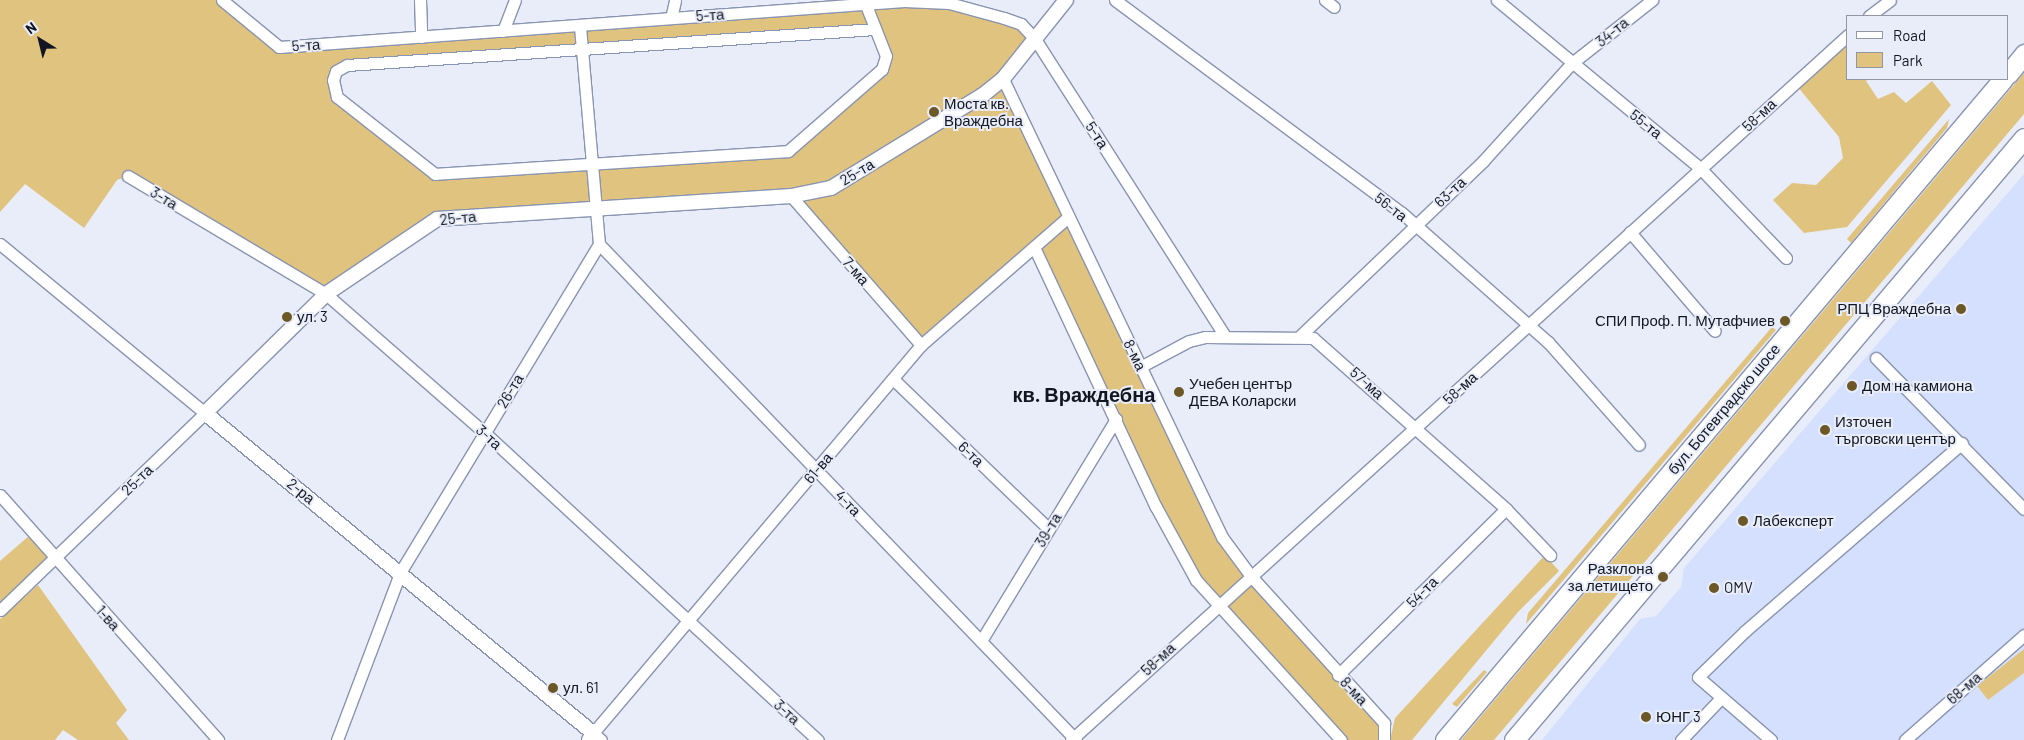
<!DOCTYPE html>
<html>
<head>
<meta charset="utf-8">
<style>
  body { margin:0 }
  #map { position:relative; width:2024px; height:740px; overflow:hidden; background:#e8edf9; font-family:Barlow,sans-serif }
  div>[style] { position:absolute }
  .built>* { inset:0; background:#d5e0fe }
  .green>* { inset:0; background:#e0c37f }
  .roads { filter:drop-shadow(1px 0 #8994b0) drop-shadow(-1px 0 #8994b0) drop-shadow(0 1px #8994b0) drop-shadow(0 -1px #8994b0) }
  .minor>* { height:11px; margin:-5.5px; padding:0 5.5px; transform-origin:5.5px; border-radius:5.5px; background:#fff }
  .tertiary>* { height:14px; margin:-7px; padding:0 7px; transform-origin:7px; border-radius:7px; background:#fff }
  .primary>* { height:19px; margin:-9.5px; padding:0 9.5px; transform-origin:9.5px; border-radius:9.5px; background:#fff }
  .dots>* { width:14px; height:14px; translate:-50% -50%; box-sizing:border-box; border:2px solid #e8edf9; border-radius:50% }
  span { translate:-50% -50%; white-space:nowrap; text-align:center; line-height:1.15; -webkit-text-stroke:4px #e8edf9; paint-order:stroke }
  .street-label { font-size:15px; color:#121620 }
  .poi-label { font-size:15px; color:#121620 }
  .left { translate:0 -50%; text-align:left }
  .right { translate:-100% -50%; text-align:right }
  .district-label { font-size:20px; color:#121620; font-weight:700 }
  .legend { position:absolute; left:1846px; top:15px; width:162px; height:65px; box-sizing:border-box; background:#e8edf9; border:1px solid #9297a2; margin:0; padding:6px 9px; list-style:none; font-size:15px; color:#121620 }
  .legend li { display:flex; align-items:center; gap:10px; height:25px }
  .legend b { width:25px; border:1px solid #9297a2 }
  .north { position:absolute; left:15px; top:15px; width:50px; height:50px; -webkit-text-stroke:4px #e8edf9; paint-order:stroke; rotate:324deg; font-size:14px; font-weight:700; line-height:20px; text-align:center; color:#121620 }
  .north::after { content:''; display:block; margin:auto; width:18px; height:22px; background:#121620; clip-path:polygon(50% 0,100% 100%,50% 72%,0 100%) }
</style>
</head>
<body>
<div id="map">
  <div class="built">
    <i style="clip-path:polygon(2024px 174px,2024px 649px,1977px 686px,1988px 700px,2024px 672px,2024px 740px,1542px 740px,1640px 619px,1656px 616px,1681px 587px,1684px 568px)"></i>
  </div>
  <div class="green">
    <i style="clip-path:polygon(evenodd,0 0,222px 0,279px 47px,949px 3px,1021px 24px,1035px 39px,1003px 79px,1222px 537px,1384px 723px,1378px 740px,1341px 740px,1196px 580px,1034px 247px,921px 345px,791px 196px,437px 219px,326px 294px,128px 176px,117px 180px,84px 228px,25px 184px,0 212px,0 0,875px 29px,881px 43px,882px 69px,788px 151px,435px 174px,337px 97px,336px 71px,875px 29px)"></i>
    <i style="clip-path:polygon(1848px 43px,1848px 79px,1869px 79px,1866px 81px,1878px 99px,1894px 92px,1906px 103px,1932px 81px,1951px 105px,1847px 227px,1804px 233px,1773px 200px,1792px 183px,1816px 185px,1843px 158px,1839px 137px,1797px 86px)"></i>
    <i style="clip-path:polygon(2024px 73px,2024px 114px,1494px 740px,1461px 740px)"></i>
    <i style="clip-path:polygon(1949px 119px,1947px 128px,1851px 243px,1847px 239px)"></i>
    <i style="clip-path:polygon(1772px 327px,1776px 330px,1526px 624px,1528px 613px)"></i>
    <i style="clip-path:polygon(30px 535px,56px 559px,0 610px,0 561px)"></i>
    <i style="clip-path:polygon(1545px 555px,1559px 571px,1518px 612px,1412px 740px,1390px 740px,1395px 718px)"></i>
    <i style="clip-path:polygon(38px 585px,127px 710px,116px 723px,129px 740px,78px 740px,63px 730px,55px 740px,0 740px,0 619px)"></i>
    <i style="clip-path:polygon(2024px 649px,2024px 673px,1988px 700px,1977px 686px)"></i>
    <i style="clip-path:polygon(1484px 670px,1487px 672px,1457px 707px,1452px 704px)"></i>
  </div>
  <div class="roads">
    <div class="minor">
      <i style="left:222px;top:0;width:74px;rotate:39.5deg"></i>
      <i style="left:279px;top:47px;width:627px;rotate:-4.21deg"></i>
      <i style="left:904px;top:1px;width:45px;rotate:2.5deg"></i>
      <i style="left:949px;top:3px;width:57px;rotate:15.3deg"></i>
      <i style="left:1004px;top:18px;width:18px;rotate:19deg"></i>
      <i style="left:1021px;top:24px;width:21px;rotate:47deg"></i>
      <i style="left:1035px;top:39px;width:351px;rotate:57.4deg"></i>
      <i style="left:420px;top:0;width:37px;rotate:88deg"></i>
      <i style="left:864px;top:0;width:60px;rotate:68.6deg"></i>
      <i style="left:886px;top:56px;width:14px;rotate:107deg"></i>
      <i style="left:882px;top:69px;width:125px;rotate:138.9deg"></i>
      <i style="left:788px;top:151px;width:354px;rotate:176.3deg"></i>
      <i style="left:435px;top:174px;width:125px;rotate:-141.8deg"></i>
      <i style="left:337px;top:97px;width:17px;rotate:-103deg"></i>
      <i style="left:333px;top:80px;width:9px;rotate:-72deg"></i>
      <i style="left:336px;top:71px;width:13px;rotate:-29deg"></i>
      <i style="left:347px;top:65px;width:529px;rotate:-3.9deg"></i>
      <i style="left:1115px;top:0;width:357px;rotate:36.6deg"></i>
      <i style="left:1402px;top:213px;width:195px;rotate:41.5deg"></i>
      <i style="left:1548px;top:342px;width:137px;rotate:48.5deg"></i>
      <i style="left:1325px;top:0;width:11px;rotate:38deg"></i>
      <i style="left:1497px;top:0;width:265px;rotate:39.6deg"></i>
      <i style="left:1701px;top:169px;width:123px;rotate:46.3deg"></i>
      <i style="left:1869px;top:16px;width:26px;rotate:-37deg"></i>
      <i style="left:671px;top:18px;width:18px;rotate:-77deg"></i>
      <i style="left:503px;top:31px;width:33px;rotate:-69deg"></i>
      <i style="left:1003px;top:79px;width:508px;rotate:64.44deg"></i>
      <i style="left:1222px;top:537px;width:47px;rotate:53.6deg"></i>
      <i style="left:1250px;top:575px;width:200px;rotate:47.8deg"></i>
      <i style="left:1384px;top:723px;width:17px;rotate:90deg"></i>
      <i style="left:128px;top:176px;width:230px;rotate:30.8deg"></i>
      <i style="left:326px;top:294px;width:211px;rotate:41.2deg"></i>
      <i style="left:485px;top:433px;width:453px;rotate:42.7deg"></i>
      <i style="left:791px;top:196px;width:198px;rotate:48.9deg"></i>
      <i style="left:1630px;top:232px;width:130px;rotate:49.4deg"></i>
      <i style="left:0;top:244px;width:266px;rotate:39.5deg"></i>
      <i style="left:205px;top:413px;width:284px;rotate:136.1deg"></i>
      <i style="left:599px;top:244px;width:688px;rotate:46.12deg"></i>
      <i style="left:1034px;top:247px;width:287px;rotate:64.9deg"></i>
      <i style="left:1156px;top:507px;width:83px;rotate:61.3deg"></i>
      <i style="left:1196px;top:580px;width:216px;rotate:47.8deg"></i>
      <i style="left:1300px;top:336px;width:253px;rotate:-43.7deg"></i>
      <i style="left:1483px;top:161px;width:132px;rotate:-47.8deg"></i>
      <i style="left:1572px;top:63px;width:102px;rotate:-38.2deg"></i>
      <i style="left:1876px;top:358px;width:211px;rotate:45.6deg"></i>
      <i style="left:1140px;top:367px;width:55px;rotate:-28deg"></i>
      <i style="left:1189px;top:341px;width:16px;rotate:-14deg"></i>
      <i style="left:1205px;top:337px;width:108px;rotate:0.5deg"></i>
      <i style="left:1313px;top:338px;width:258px;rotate:41.5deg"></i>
      <i style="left:1506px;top:509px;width:64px;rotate:46.3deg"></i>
      <i style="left:893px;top:379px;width:216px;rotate:43.9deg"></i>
      <i style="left:0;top:495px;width:328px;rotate:48.3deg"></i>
      <i style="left:981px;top:641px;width:260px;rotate:-58.7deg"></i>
      <i style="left:1338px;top:675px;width:236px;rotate:-44.7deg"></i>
      <i style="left:337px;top:740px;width:181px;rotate:-69.3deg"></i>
      <i style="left:401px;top:571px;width:382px;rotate:-58.8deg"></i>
      <i style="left:599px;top:244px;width:219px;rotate:-95deg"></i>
      <i style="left:601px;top:740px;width:11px;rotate:-139deg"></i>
      <i style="left:593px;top:733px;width:508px;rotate:-49.79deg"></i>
      <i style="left:921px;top:345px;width:195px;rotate:-41deg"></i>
      <i style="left:1071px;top:740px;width:1049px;rotate:-42.22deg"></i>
      <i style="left:1681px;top:740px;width:58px;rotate:-46.4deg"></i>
      <i style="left:1771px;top:740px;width:96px;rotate:-139.2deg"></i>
      <i style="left:1698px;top:677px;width:66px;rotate:-44.4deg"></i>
      <i style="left:1745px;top:631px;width:287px;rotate:-40.9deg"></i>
      <i style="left:1905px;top:740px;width:159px;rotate:-41.4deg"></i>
    </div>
    <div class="tertiary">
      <i style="left:589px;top:740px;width:8px;rotate:-60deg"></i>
      <i style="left:593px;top:733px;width:503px;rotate:-140.49deg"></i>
      <i style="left:205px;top:413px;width:170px;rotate:-44.5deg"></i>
      <i style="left:326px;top:294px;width:134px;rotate:-34deg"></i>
      <i style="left:437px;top:219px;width:355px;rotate:-3.7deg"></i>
      <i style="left:791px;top:196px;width:41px;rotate:-11.3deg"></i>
      <i style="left:831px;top:188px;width:178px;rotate:-31.5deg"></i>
      <i style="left:983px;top:95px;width:26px;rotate:-39deg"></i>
      <i style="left:1003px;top:79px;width:101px;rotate:-51.4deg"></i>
    </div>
    <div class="primary">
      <i style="left:2008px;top:74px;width:26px;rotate:-51deg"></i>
      <i style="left:1445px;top:740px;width:865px;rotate:-49.83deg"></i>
      <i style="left:1514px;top:740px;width:789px;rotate:-49.73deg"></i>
    </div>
  </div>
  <div class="dots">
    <i style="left:934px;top:112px;background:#6b5826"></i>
    <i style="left:1961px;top:309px;background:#6b5826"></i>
    <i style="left:287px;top:317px;background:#6b5826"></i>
    <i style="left:1785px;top:321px;background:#6b5826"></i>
    <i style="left:1852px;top:386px;background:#6b5826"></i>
    <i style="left:1179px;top:392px;background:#6b5826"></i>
    <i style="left:1825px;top:430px;background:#6b5826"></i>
    <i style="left:1743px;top:521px;background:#6b5826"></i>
    <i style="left:1663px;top:577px;background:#6b5826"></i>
    <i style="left:1714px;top:588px;background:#6b5826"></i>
    <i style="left:553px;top:688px;background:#6b5826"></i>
    <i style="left:1646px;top:717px;background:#6b5826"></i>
  </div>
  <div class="street-label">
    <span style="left:710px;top:15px;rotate:-4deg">5-та</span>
    <span style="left:1612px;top:32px;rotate:-39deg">34-та</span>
    <span style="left:306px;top:45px;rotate:-4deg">5-та</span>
    <span style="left:1759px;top:115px;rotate:-43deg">58-ма</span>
    <span style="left:1646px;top:124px;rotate:39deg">55-та</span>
    <span style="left:1097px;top:135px;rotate:57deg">5-та</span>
    <span style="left:857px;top:172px;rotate:-31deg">25-та</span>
    <span style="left:1450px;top:192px;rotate:-43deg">63-та</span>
    <span style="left:164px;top:198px;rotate:31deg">3-та</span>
    <span style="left:1391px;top:207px;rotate:38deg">56-та</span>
    <span style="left:458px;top:218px;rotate:-6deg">25-та</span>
    <span style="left:856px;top:271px;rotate:49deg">7-ма</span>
    <span style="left:1135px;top:355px;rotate:64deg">8-ма</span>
    <span style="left:1367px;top:383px;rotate:42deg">57-ма</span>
    <span style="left:1460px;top:388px;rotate:-42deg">58-ма</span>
    <span style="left:510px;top:391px;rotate:-59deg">26-та</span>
    <span style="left:1724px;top:409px;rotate:-50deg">бул. Ботевградско шосе</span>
    <span style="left:489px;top:437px;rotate:42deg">3-та</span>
    <span style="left:971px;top:454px;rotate:44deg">6-та</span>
    <span style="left:818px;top:468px;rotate:-50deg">61-ва</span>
    <span style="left:137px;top:480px;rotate:-44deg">25-та</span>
    <span style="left:301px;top:491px;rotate:39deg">2-ра</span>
    <span style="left:848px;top:503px;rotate:46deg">4-та</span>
    <span style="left:1048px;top:530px;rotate:-59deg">39-та</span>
    <span style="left:1422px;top:592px;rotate:-45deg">54-та</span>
    <span style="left:108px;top:618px;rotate:48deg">1-ва</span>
    <span style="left:1158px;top:659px;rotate:-43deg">58-ма</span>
    <span style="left:1964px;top:688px;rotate:-41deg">68-ма</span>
    <span style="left:1354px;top:691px;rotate:47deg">8-ма</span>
    <span style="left:787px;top:712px;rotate:42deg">3-та</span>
  </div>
  <div class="poi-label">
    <span class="left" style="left:944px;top:112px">Моста кв.<br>Враждебна</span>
    <span class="right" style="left:1951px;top:309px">РПЦ Враждебна</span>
    <span class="left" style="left:297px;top:317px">ул. 3</span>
    <span class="right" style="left:1775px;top:321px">СПИ Проф. П. Мутафчиев</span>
    <span class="left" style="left:1189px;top:392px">Учебен център<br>ДЕВА Коларски</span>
    <span class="left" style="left:1862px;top:386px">Дом на камиона</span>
    <span class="left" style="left:1835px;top:430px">Източен<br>търговски център</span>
    <span class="left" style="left:1753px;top:521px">Лабексперт</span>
    <span class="right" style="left:1653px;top:577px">Разклона<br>за летището</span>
    <span class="left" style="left:1724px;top:588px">OMV</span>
    <span class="left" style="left:563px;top:688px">ул. 61</span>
    <span class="left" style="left:1656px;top:717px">ЮНГ 3</span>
  </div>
  <div class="district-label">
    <span style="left:1084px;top:394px">кв. Враждебна</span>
  </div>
  <ul class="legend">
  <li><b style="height:6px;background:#fff"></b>Road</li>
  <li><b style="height:14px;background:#e0c37f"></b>Park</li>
  </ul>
  <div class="north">N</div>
</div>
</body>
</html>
